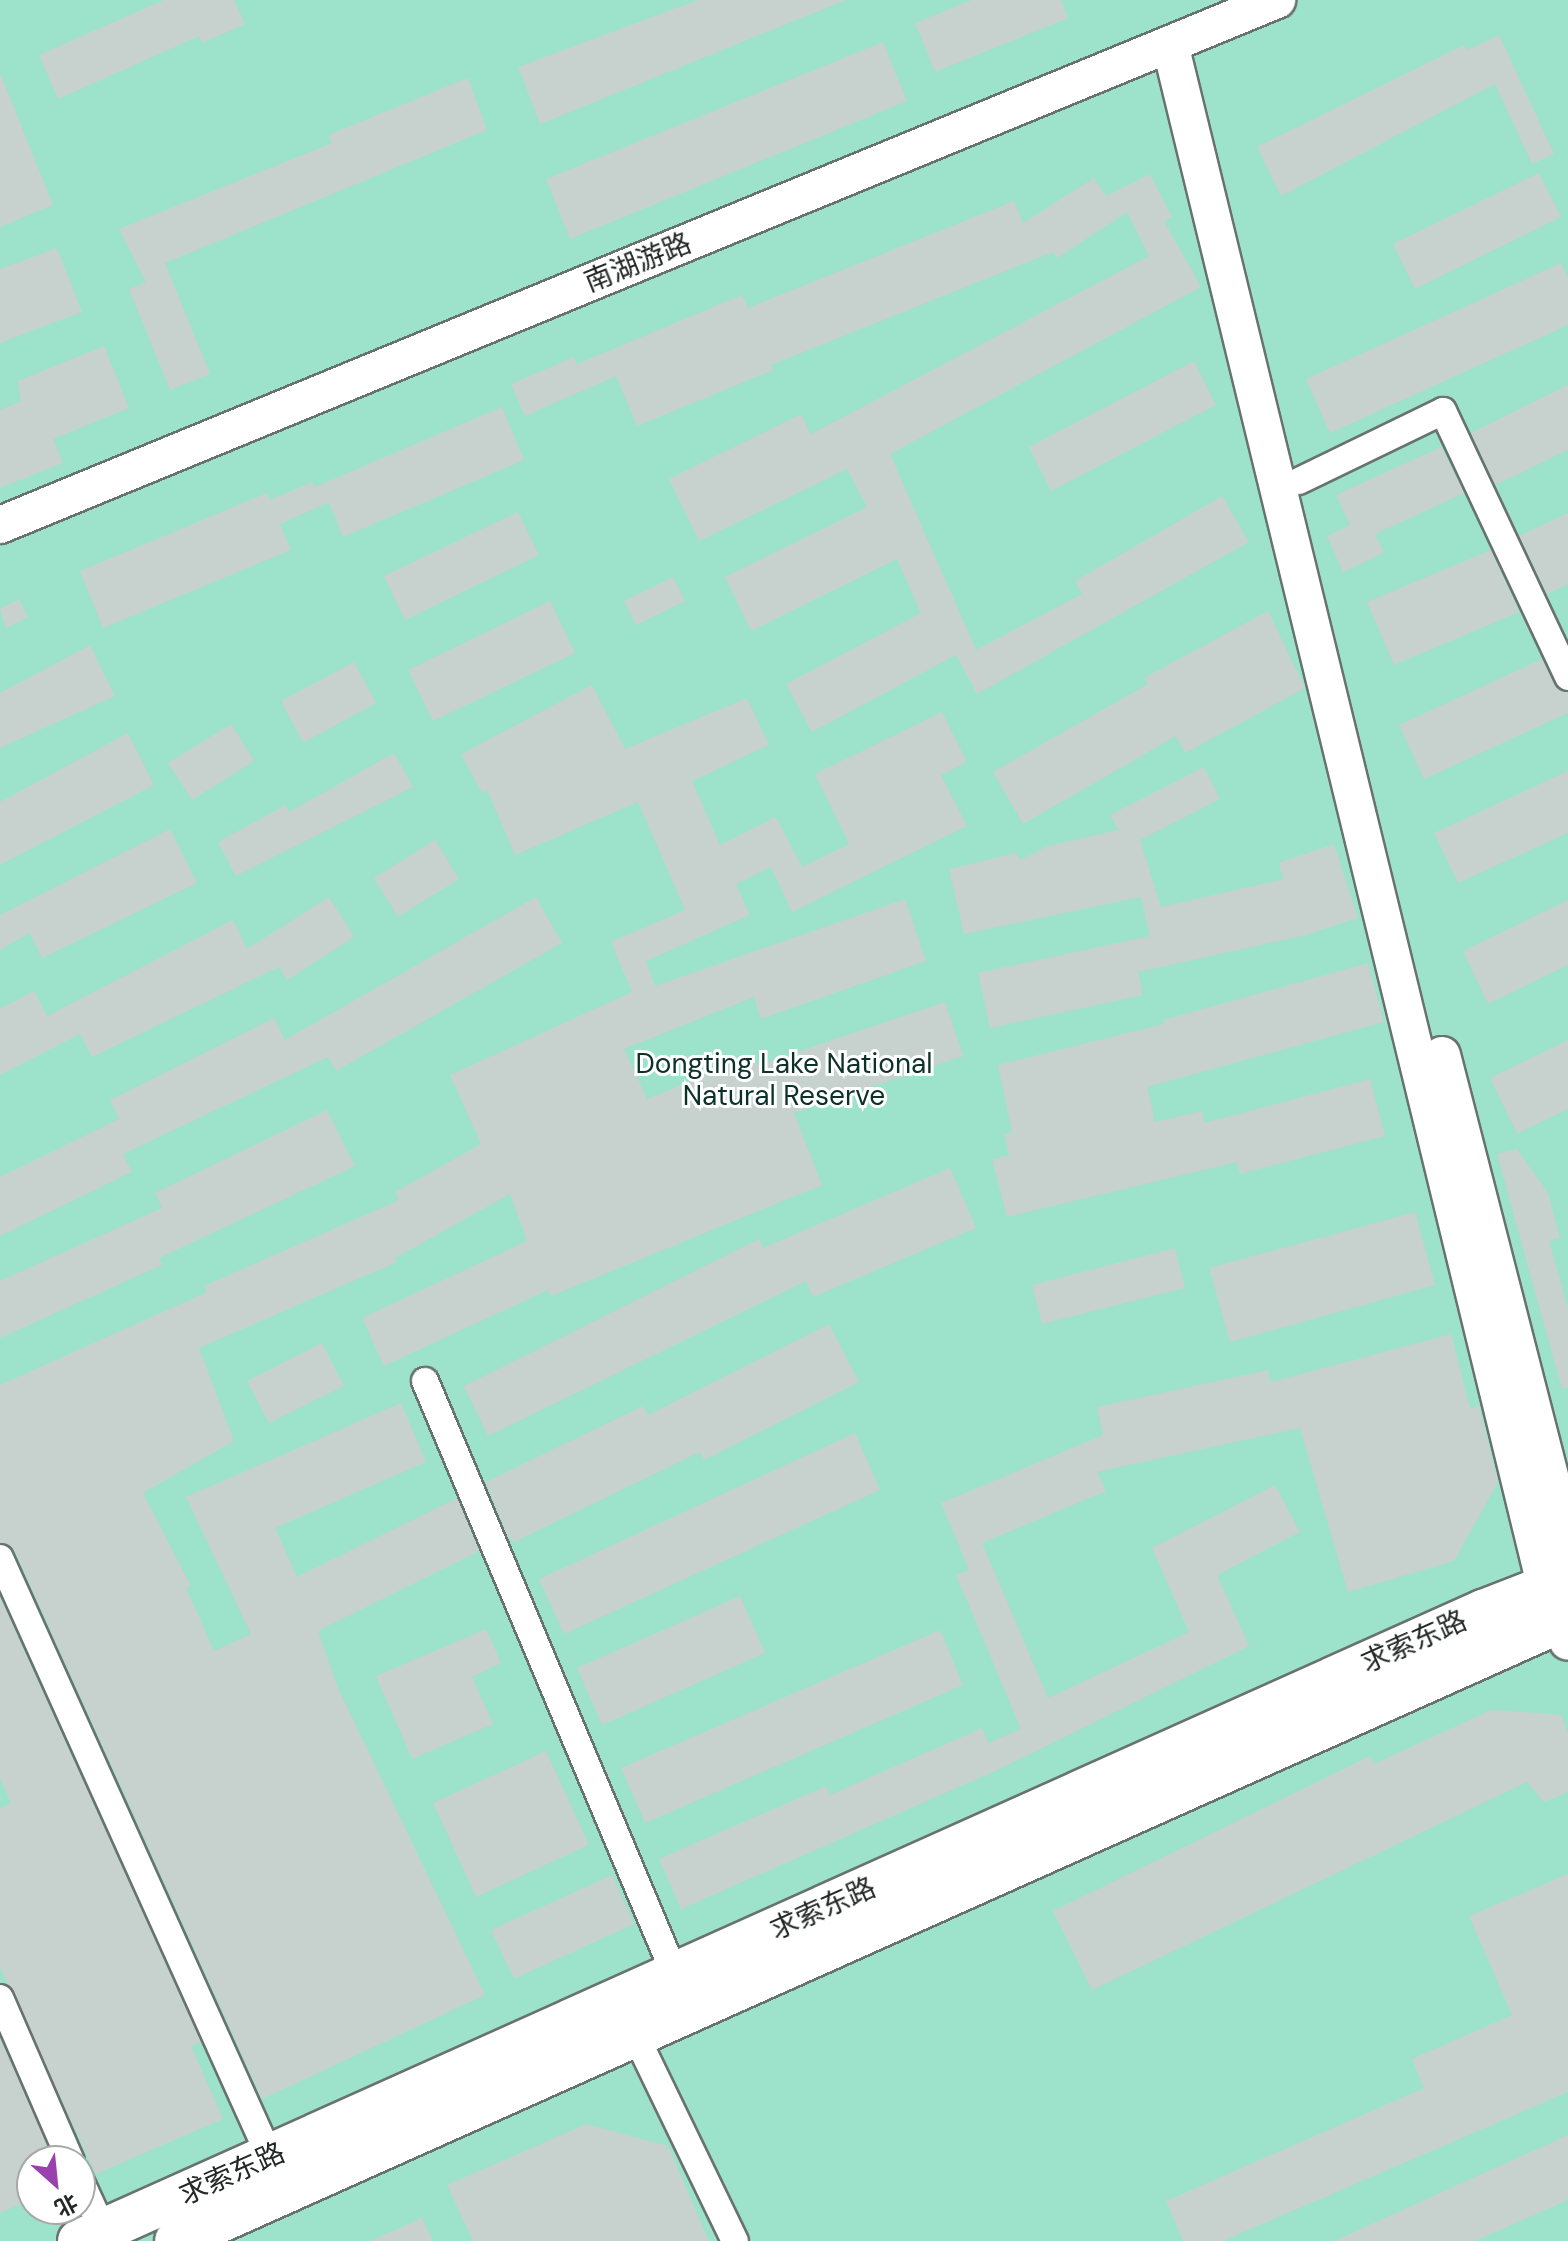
<!DOCTYPE html>
<html>
<head>
<meta charset="utf-8">
<style>
  body { margin:0 }
  #map { position:relative; width:1568px; height:2241px; overflow:hidden; background:#ebf6f2; font-family:"DM Sans","Noto Sans SC",sans-serif }
  div>[style] { position:absolute }
  .green>* { inset:0; background:#9de2ca }
  .building>* { inset:0; background:#c7d2ce }
  .roads { filter:drop-shadow(2px 0 #68726e) drop-shadow(-2px 0 #68726e) drop-shadow(0 2px #68726e) drop-shadow(0 -2px #68726e) }
  .street>* { height:26px; margin:-13px; padding:0 13px; transform-origin:13px; border-radius:13px; background:#fff }
  .secondary>* { height:36px; margin:-18px; padding:0 18px; transform-origin:18px; border-radius:18px; background:#fff }
  .primary>* { height:42px; margin:-21px; padding:0 21px; transform-origin:21px; border-radius:21px; background:#fff }
  span { translate:-50% -50%; white-space:nowrap; text-align:center; line-height:1.15; -webkit-text-stroke:6px #fff; paint-order:stroke }
  .street-label { font-size:28px; color:#232725 }
  .park-label { font-size:28px; color:#0c3127 }
  .north { position:absolute; left:16px; top:2145px; width:80px; height:80px; box-sizing:border-box; background:#fff; border:2px solid #a7a9a8; border-radius:50%; rotate:153deg; font-size:22px; font-weight:700; line-height:32px; text-align:center; color:#232725 }
  .north::after { content:''; display:block; margin:auto; width:28px; height:36px; background:#9b41ad; clip-path:polygon(50% 0,100% 100%,50% 72%,0 100%) }
</style>
</head>
<body>
<div id="map">
  <div class="green">
    <i style="clip-path:polygon(evenodd,0 0,1568px 0,1568px 2241px,0 2241px,0 0,32px 2161px,80px 2161px,80px 2209px,32px 2209px,32px 2161px)"></i>
  </div>
  <div class="building">
    <i style="clip-path:polygon(164px 0,234px 0,245px 24px,202px 43px,199px 36px,58px 99px,39px 55px)"></i>
    <i style="clip-path:polygon(698px 0,846px 0,540px 124px,518px 67px)"></i>
    <i style="clip-path:polygon(972px 0,1061px 0,1068px 18px,935px 72px,915px 23px)"></i>
    <i style="clip-path:polygon(1499px 35px,1554px 154px,1532px 164px,1495px 84px,1281px 196px,1257px 147px,1464px 45px,1467px 50px)"></i>
    <i style="clip-path:polygon(883px 42px,907px 101px,570px 239px,546px 179px)"></i>
    <i style="clip-path:polygon(0 73px,53px 205px,0 227px)"></i>
    <i style="clip-path:polygon(468px 78px,487px 130px,165px 263px,210px 374px,170px 390px,129px 289px,146px 282px,119px 229px,332px 143px,328px 135px)"></i>
    <i style="clip-path:polygon(1539px 173px,1561px 217px,1415px 289px,1393px 244px)"></i>
    <i style="clip-path:polygon(1150px 174px,1172px 217px,1164px 221px,1201px 287px,890px 454px,976px 650px,1082px 594px,1075px 581px,1222px 496px,1249px 542px,977px 694px,956px 655px,812px 732px,786px 684px,921px 613px,897px 559px,751px 631px,725px 577px,867px 507px,847px 469px,699px 541px,669px 479px,801px 414px,811px 434px,1149px 256px,1127px 212px,1057px 258px,1053px 252px,771px 365px,773px 370px,637px 426px,616px 376px,525px 416px,511px 384px,574px 357px,577px 364px,742px 295px,748px 308px,1014px 201px,1023px 223px,1094px 178px,1106px 196px)"></i>
    <i style="clip-path:polygon(57px 248px,82px 312px,0 343px,0 269px)"></i>
    <i style="clip-path:polygon(1561px 263px,1568px 277px,1568px 325px,1330px 433px,1306px 379px)"></i>
    <i style="clip-path:polygon(104px 346px,129px 408px,53px 439px,63px 463px,0 488px,0 410px,21px 401px,18px 381px)"></i>
    <i style="clip-path:polygon(1194px 361px,1216px 405px,1051px 491px,1029px 447px)"></i>
    <i style="clip-path:polygon(1568px 385px,1568px 450px,1495px 485px,1471px 433px)"></i>
    <i style="clip-path:polygon(502px 407px,524px 460px,343px 537px,329px 502px,280px 524px,291px 550px,103px 628px,80px 571px,267px 493px,270px 500px,312px 482px,315px 487px)"></i>
    <i style="clip-path:polygon(1441px 447px,1464px 493px,1375px 534px,1384px 553px,1343px 572px,1327px 536px,1350px 525px,1336px 495px)"></i>
    <i style="clip-path:polygon(518px 512px,539px 555px,405px 620px,384px 576px)"></i>
    <i style="clip-path:polygon(1568px 513px,1568px 584px,1547px 594px,1519px 536px)"></i>
    <i style="clip-path:polygon(1491px 550px,1519px 612px,1394px 665px,1367px 602px)"></i>
    <i style="clip-path:polygon(673px 577px,685px 601px,636px 625px,624px 601px)"></i>
    <i style="clip-path:polygon(19px 599px,28px 617px,6px 628px,0 609px)"></i>
    <i style="clip-path:polygon(550px 601px,575px 653px,433px 721px,408px 670px)"></i>
    <i style="clip-path:polygon(1268px 611px,1305px 688px,1185px 753px,1176px 736px,1023px 824px,993px 772px,1148px 684px,1144px 678px)"></i>
    <i style="clip-path:polygon(90px 645px,115px 696px,0 748px,0 693px)"></i>
    <i style="clip-path:polygon(1542px 659px,1554px 684px,1568px 693px,1568px 713px,1424px 779px,1399px 725px)"></i>
    <i style="clip-path:polygon(354px 662px,376px 703px,303px 743px,281px 701px)"></i>
    <i style="clip-path:polygon(592px 685px,625px 749px,747px 698px,769px 745px,692px 781px,720px 845px,776px 817px,802px 867px,849px 844px,815px 774px,942px 712px,967px 762px,941px 775px,967px 826px,792px 912px,771px 867px,736px 884px,750px 915px,646px 961px,655px 986px,905px 899px,926px 961px,761px 1019px,754px 997px,624px 1049px,647px 1099px,754px 1056px,758px 1065px,945px 1002px,963px 1056px,794px 1113px,822px 1185px,551px 1296px,548px 1290px,384px 1366px,362px 1318px,527px 1241px,510px 1194px,395px 1258px,397px 1262px,199px 1348px,234px 1441px,143px 1493px,191px 1586px,186px 1588px,214px 1651px,251px 1634px,186px 1497px,401px 1403px,426px 1462px,275px 1528px,297px 1577px,457px 1498px,479px 1551px,318px 1631px,337px 1686px,485px 1995px,262px 2099px,15px 1551px,0 1542px,0 1385px,207px 1292px,204px 1286px,399px 1200px,395px 1192px,481px 1144px,450px 1075px,632px 992px,611px 942px,685px 910px,638px 802px,515px 855px,487px 790px,482px 793px,461px 754px)"></i>
    <i style="clip-path:polygon(231px 724px,254px 761px,192px 800px,168px 763px)"></i>
    <i style="clip-path:polygon(128px 733px,154px 785px,0 865px,0 802px)"></i>
    <i style="clip-path:polygon(394px 753px,413px 787px,236px 876px,218px 842px,286px 805px,289px 812px)"></i>
    <i style="clip-path:polygon(1204px 767px,1220px 799px,1140px 840px,1161px 907px,1284px 879px,1278px 863px,1334px 844px,1358px 918px,1302px 936px,1138px 972px,1143px 995px,990px 1028px,978px 973px,1150px 936px,1141px 897px,964px 934px,949px 869px,1016px 853px,1020px 860px,1048px 846px,1118px 830px,1110px 815px)"></i>
    <i style="clip-path:polygon(1568px 771px,1568px 833px,1458px 883px,1434px 833px)"></i>
    <i style="clip-path:polygon(170px 829px,197px 883px,42px 958px,30px 933px,0 950px,0 915px)"></i>
    <i style="clip-path:polygon(435px 840px,459px 879px,398px 917px,374px 878px)"></i>
    <i style="clip-path:polygon(329px 897px,354px 937px,287px 980px,279px 967px,92px 1057px,80px 1034px,0 1075px,0 1009px,34px 991px,47px 1016px,233px 920px,247px 949px)"></i>
    <i style="clip-path:polygon(536px 897px,562px 943px,336px 1071px,328px 1057px,123px 1154px,132px 1172px,0 1236px,0 1177px,119px 1119px,110px 1100px,274px 1018px,285px 1040px)"></i>
    <i style="clip-path:polygon(1568px 900px,1568px 965px,1488px 1004px,1463px 951px)"></i>
    <i style="clip-path:polygon(1368px 963px,1384px 1022px,1147px 1087px,1155px 1122px,1202px 1111px,1204px 1123px,1370px 1079px,1385px 1136px,1240px 1174px,1237px 1162px,1007px 1217px,992px 1159px,1009px 1155px,1004px 1134px,1012px 1132px,998px 1065px,1164px 1024px,1163px 1020px)"></i>
    <i style="clip-path:polygon(1568px 1040px,1568px 1109px,1517px 1134px,1490px 1078px)"></i>
    <i style="clip-path:polygon(327px 1110px,355px 1166px,159px 1258px,162px 1265px,0 1338px,0 1281px,162px 1208px,155px 1193px)"></i>
    <i style="clip-path:polygon(1517px 1149px,1548px 1193px,1560px 1238px,1549px 1241px,1568px 1308px,1568px 1388px,1562px 1389px,1497px 1154px)"></i>
    <i style="clip-path:polygon(950px 1168px,976px 1228px,813px 1297px,806px 1281px,488px 1436px,464px 1386px,759px 1239px,763px 1248px)"></i>
    <i style="clip-path:polygon(1415px 1212px,1435px 1285px,1230px 1342px,1209px 1268px)"></i>
    <i style="clip-path:polygon(1175px 1248px,1185px 1288px,1042px 1324px,1032px 1285px)"></i>
    <i style="clip-path:polygon(829px 1324px,859px 1382px,704px 1460px,700px 1452px,514px 1542px,508px 1537px,486px 1482px,643px 1406px,648px 1415px)"></i>
    <i style="clip-path:polygon(1451px 1334px,1470px 1408px,1479px 1406px,1498px 1482px,1454px 1561px,1348px 1592px,1300px 1428px,1097px 1472px,1106px 1491px,982px 1543px,1048px 1698px,1189px 1632px,1152px 1548px,1275px 1485px,1300px 1532px,1217px 1575px,1249px 1646px,1004px 1767px,681px 1909px,659px 1859px,826px 1786px,830px 1795px,982px 1728px,988px 1743px,1021px 1729px,956px 1575px,969px 1570px,941px 1503px,1103px 1435px,1097px 1407px,1268px 1370px,1271px 1382px)"></i>
    <i style="clip-path:polygon(322px 1343px,344px 1386px,269px 1423px,247px 1381px)"></i>
    <i style="clip-path:polygon(855px 1433px,880px 1490px,564px 1634px,539px 1579px)"></i>
    <i style="clip-path:polygon(740px 1596px,765px 1653px,602px 1725px,577px 1668px)"></i>
    <i style="clip-path:polygon(0 1597px,201px 2042px,191px 2046px,223px 2119px,96px 2174px,0 1967px,0 1808px,11px 1803px,0 1778px)"></i>
    <i style="clip-path:polygon(486px 1629px,501px 1663px,472px 1677px,493px 1724px,412px 1759px,376px 1676px)"></i>
    <i style="clip-path:polygon(940px 1630px,963px 1685px,645px 1823px,621px 1768px)"></i>
    <i style="clip-path:polygon(1491px 1710px,1561px 1715px,1568px 1733px,1568px 1792px,1544px 1802px,1527px 1782px,1092px 1990px,1053px 1911px,1370px 1756px,1374px 1764px)"></i>
    <i style="clip-path:polygon(546px 1751px,589px 1845px,476px 1897px,433px 1803px)"></i>
    <i style="clip-path:polygon(1568px 1874px,1568px 2092px,1223px 2241px,1183px 2241px,1166px 2201px,1424px 2088px,1412px 2059px,1512px 2015px,1469px 1916px)"></i>
    <i style="clip-path:polygon(612px 1875px,634px 1924px,514px 1979px,491px 1930px)"></i>
    <i style="clip-path:polygon(0 2038px,54px 2161px,32px 2161px,32px 2199px,0 2213px)"></i>
    <i style="clip-path:polygon(586px 2124px,668px 2146px,709px 2241px,473px 2241px,447px 2185px)"></i>
    <i style="clip-path:polygon(1568px 2135px,1568px 2200px,1475px 2241px,1334px 2241px)"></i>
    <i style="clip-path:polygon(422px 2218px,433px 2241px,370px 2241px)"></i>
  </div>
  <div class="roads">
    <div class="street">
      <i style="left:1299px;top:481px;width:160px;rotate:-25.9deg"></i>
      <i style="left:1443px;top:411px;width:294px;rotate:64.8deg"></i>
      <i style="left:425px;top:1381px;width:644px;rotate:67.17deg"></i>
      <i style="left:0;top:1558px;width:657px;rotate:65.74deg"></i>
      <i style="left:0;top:1998px;width:178px;rotate:66.5deg"></i>
      <i style="left:630px;top:2024px;width:241px;rotate:64.2deg"></i>
      <i style="left:80px;top:2180px;width:55px;rotate:65.3deg"></i>
    </div>
    <div class="secondary">
      <i style="left:1170px;top:44px;width:1586px;rotate:76.32deg"></i>
      <i style="left:1545px;top:1585px;width:61px;rotate:68deg"></i>
      <i style="left:0;top:525px;width:1381px;rotate:-22.35deg"></i>
      <i style="left:1442px;top:1055px;width:507px;rotate:75.61deg"></i>
    </div>
    <div class="primary">
      <i style="left:79px;top:2241px;width:1539px;rotate:-24.17deg"></i>
      <i style="left:1483px;top:1611px;width:91px;rotate:-21.2deg"></i>
      <i style="left:176px;top:2241px;width:1525px;rotate:-24.11deg"></i>
    </div>
  </div>
  <div class="street-label">
    <span style="left:638px;top:263px;rotate:-22deg">南湖游路</span>
    <span style="left:1414px;top:1642px;rotate:-24deg">求索东路</span>
    <span style="left:823px;top:1909px;rotate:-24deg">求索东路</span>
    <span style="left:232px;top:2174px;rotate:-24deg">求索东路</span>
  </div>
  <div class="park-label">
    <span style="left:784px;top:1080px">Dongting Lake National<br>Natural Reserve</span>
  </div>
  <div class="north">北</div>
</div>
</body>
</html>
